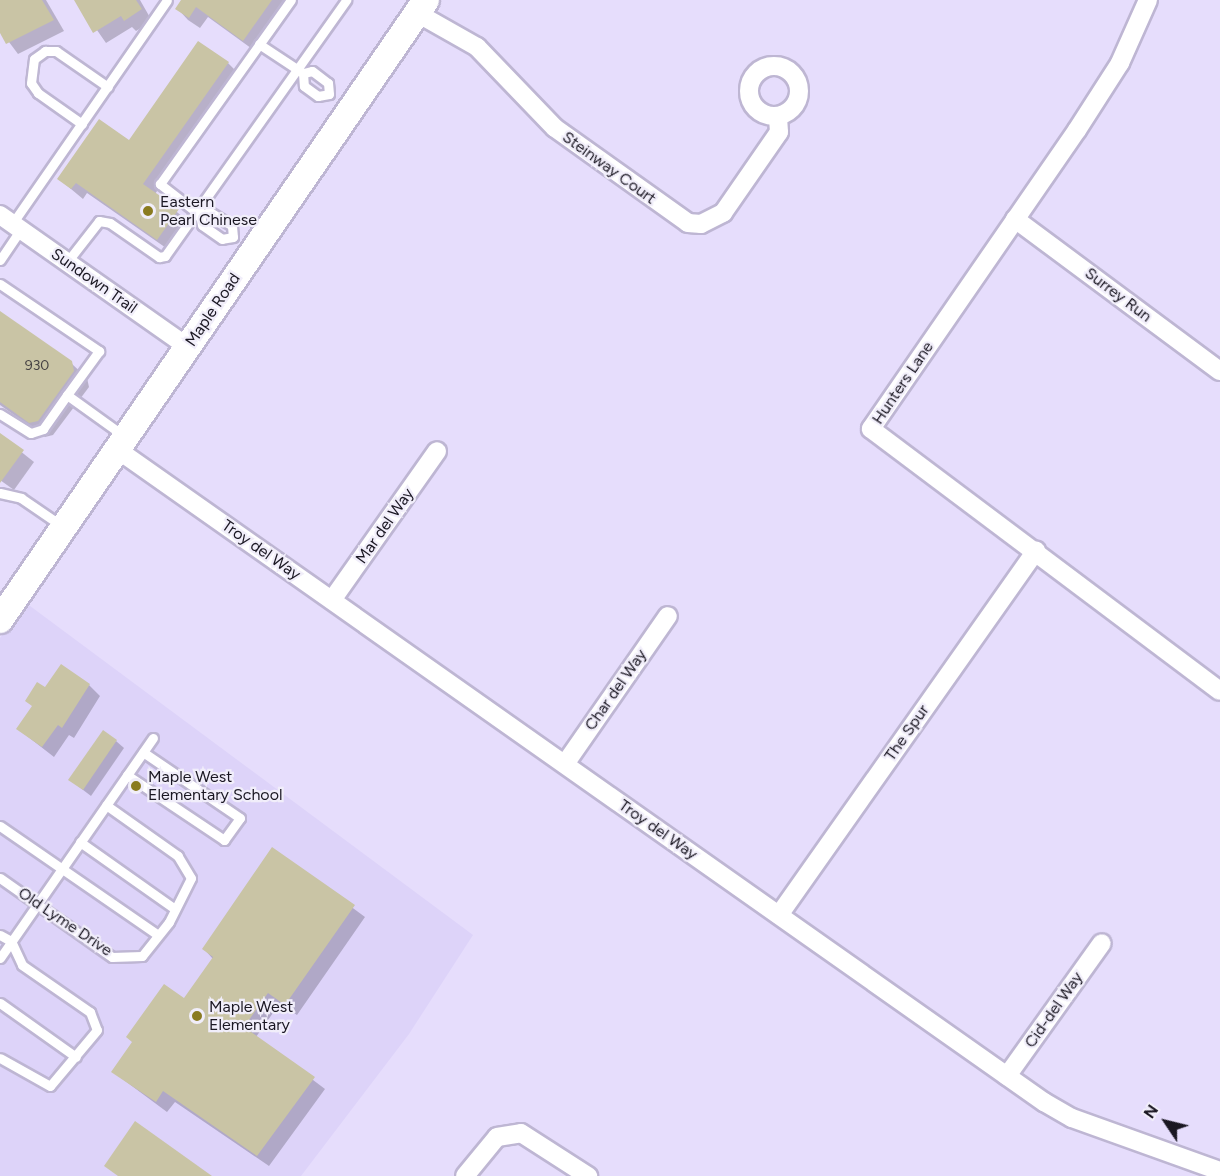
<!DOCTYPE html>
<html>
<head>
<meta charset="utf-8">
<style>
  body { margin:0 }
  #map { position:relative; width:1220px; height:1176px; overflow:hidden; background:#e6ddfc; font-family:Figtree,sans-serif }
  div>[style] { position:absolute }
  .built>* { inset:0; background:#ddd3f9 }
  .shadow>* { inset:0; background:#0003 }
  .building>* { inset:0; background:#c9c4a5 }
  .roads { filter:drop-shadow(2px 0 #beb6d3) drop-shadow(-2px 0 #beb6d3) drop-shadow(0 2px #beb6d3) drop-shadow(0 -2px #beb6d3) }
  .service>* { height:9px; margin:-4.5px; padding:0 4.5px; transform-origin:4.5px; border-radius:4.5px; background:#fff }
  .minor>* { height:18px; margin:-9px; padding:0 9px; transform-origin:9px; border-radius:9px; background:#fff }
  .minor>.ring { margin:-9px; padding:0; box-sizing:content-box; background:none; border:18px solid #fff; border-radius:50% }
  .secondary>* { height:26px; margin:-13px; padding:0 13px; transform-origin:13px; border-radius:13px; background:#fff }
  .dots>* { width:16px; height:16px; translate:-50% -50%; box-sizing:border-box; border:3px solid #f1eefa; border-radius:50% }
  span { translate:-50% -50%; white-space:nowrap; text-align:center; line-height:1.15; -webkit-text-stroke:4.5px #f1eefa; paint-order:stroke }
  .number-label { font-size:14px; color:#464243 }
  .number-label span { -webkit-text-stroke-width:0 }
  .street-label { font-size:16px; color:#1a1722 }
  .poi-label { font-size:16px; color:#1a1722 }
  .left { translate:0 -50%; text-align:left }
  .north { position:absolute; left:1136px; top:1092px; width:60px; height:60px; -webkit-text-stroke:4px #f1eefa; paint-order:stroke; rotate:305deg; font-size:16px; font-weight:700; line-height:24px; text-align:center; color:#1a1722 }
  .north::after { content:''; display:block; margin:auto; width:21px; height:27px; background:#1a1722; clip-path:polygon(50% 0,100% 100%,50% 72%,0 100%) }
</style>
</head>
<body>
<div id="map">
  <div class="built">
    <i style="clip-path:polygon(26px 603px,473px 935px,409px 1034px,301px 1176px,0 1176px,0 638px)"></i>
  </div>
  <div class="shadow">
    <i style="clip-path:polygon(0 0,46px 0,64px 31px,18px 54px,0 30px)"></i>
    <i style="clip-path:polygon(76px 0,140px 0,152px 21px,136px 31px,132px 27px,106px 43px)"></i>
    <i style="clip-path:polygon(182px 0,291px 0,255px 51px,208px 17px,200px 28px,188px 20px,177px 8px)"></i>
    <i style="clip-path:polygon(228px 63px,239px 74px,155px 194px,189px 222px,169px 250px,87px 193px,83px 199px,59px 179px,129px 142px)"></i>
    <i style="clip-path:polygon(0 313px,71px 363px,87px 378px,89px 387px,53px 435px,45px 437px,0 405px)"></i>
    <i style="clip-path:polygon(0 435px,34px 462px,14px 490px,0 480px)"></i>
    <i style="clip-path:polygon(89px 685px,100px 696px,74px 738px,69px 735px,54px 757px,18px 729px)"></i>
    <i style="clip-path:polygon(116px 741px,124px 748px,91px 796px,70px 780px)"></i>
    <i style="clip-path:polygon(273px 849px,365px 917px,297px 1015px,280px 1003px,256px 1037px,325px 1089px,269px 1166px,175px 1102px,167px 1112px,113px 1072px,185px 1000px,213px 959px,204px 949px)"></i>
  </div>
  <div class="building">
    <i style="clip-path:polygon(0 0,42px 0,54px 20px,6px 44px,0 33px)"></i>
    <i style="clip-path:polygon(74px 0,136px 0,142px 9px,124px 21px,121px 16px,93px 33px)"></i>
    <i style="clip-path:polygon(181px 0,272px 0,243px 41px,196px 7px,189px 18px,175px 9px)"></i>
    <i style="clip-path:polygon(198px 41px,229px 62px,143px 184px,179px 209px,157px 240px,76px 183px,71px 189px,57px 179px,99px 119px,129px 140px)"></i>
    <i style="clip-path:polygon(0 311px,72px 361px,74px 371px,38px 421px,29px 423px,0 402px)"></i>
    <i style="clip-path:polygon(0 433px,24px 450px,0 483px)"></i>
    <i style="clip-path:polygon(61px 664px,90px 684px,62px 728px,58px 725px,42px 747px,16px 729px,32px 706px,25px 701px,37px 682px,45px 687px)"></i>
    <i style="clip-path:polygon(103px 730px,117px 740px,83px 790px,68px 780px)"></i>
    <i style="clip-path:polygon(272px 847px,355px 905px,285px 1005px,268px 993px,244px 1027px,315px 1077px,257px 1156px,163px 1091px,156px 1102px,111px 1072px,132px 1042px,126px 1037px,164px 984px,184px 998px,213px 957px,202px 949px)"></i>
    <i style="clip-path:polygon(135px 1121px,212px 1176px,118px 1176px,104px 1166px)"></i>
  </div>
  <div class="roads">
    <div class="service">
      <i style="left:259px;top:44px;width:53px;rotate:33.4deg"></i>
      <i style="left:303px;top:73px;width:13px;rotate:86deg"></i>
      <i style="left:304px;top:86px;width:17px;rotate:36deg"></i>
      <i style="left:318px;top:96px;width:11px;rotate:-10deg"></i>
      <i style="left:329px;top:94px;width:11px;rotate:-95deg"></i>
      <i style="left:328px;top:83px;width:20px;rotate:-143deg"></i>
      <i style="left:312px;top:71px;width:9px;rotate:167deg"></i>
      <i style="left:82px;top:124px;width:54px;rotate:-144.8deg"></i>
      <i style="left:38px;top:93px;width:12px;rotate:-125deg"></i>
      <i style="left:31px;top:83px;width:24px;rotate:-83deg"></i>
      <i style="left:34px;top:59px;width:14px;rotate:-36deg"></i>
      <i style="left:45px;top:51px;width:11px"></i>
      <i style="left:56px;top:51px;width:63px;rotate:34.7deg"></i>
      <i style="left:200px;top:215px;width:10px;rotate:-17deg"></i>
      <i style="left:210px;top:212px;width:26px;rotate:32deg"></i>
      <i style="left:232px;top:226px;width:11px;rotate:85deg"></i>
      <i style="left:233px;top:237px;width:11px;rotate:170deg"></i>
      <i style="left:222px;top:239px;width:24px;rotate:-145deg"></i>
      <i style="left:202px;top:225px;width:10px;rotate:-101deg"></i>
      <i style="left:200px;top:215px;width:51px;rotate:-142.2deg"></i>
      <i style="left:160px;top:184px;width:226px;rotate:-54.6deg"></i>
      <i style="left:12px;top:224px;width:272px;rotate:-55.3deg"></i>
      <i style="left:0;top:260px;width:36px;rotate:-56deg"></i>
      <i style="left:67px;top:262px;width:52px;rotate:-52deg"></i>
      <i style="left:99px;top:221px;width:11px;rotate:10deg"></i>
      <i style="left:110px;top:223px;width:60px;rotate:34.8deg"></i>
      <i style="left:159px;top:257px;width:6px;rotate:-9deg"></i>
      <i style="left:165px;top:256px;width:314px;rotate:-54.7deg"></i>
      <i style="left:0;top:284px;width:120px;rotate:34.1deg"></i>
      <i style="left:99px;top:351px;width:54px;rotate:126deg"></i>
      <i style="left:67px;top:395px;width:70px;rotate:35.7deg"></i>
      <i style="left:0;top:414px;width:36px;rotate:32deg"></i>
      <i style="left:31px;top:433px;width:13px;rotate:-18deg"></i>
      <i style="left:43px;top:429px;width:42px;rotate:-54.8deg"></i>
      <i style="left:0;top:493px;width:22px;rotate:13deg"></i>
      <i style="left:21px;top:498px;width:50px;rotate:34.3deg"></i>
      <i style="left:127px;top:775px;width:117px;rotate:33.8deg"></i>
      <i style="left:224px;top:840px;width:27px;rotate:-54deg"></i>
      <i style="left:240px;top:818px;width:117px;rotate:-145.8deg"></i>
      <i style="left:0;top:826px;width:192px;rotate:34.6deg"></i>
      <i style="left:80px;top:842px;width:116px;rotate:35.2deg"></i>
      <i style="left:0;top:878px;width:137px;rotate:35.2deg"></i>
      <i style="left:112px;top:957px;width:30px;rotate:-2deg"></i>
      <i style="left:142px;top:956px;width:43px;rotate:-51.5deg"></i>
      <i style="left:169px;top:922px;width:49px;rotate:-63.4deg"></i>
      <i style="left:191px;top:878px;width:26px;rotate:-121deg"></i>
      <i style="left:178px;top:856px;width:88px;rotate:-144.7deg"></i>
      <i style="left:0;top:935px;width:13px;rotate:29deg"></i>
      <i style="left:11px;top:941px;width:26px;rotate:65deg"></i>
      <i style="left:22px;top:965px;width:83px;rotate:34.7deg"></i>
      <i style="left:90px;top:1012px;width:19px;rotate:69deg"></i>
      <i style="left:97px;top:1030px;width:73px;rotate:130deg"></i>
      <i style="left:50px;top:1086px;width:57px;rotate:-150.8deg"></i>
      <i style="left:0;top:958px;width:268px;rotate:-55.2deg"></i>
      <i style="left:0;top:1003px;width:93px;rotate:35.4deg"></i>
    </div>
    <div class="minor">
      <i style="left:1148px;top:0;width:69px;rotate:114deg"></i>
      <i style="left:1120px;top:63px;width:80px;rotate:122.7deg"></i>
      <i style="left:1077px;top:130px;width:363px;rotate:124.6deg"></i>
      <i style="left:871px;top:429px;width:436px;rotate:36.9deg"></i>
      <i style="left:417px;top:13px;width:69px;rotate:29.5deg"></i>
      <i style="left:477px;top:47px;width:112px;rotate:46.1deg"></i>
      <i style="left:555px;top:128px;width:163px;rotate:35.5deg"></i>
      <i style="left:688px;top:223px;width:13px;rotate:4deg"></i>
      <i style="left:701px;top:224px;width:25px;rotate:-27deg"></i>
      <i style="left:723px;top:213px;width:98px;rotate:-55.3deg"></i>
      <i style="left:779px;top:132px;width:16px;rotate:-94deg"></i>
      <i class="ring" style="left:749px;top:66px;width:32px;height:32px"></i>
      <i style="left:0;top:215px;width:230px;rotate:35.1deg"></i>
      <i style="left:1015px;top:219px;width:255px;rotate:36.6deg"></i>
      <i style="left:118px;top:450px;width:1133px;rotate:35.15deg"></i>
      <i style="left:1044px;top:1102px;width:32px;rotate:30deg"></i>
      <i style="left:1072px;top:1118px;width:157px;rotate:19.7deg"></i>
      <i style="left:332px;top:600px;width:182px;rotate:-54.8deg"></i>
      <i style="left:565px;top:764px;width:180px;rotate:-55.2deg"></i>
      <i style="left:779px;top:915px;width:446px;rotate:-54.8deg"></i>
      <i style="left:1007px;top:1076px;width:163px;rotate:-54.5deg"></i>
      <i style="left:465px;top:1176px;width:50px;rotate:-50.6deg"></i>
      <i style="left:497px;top:1137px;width:24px;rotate:-9deg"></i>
      <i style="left:521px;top:1133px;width:80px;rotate:32.7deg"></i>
    </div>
    <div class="secondary">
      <i style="left:0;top:620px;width:752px;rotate:-55.51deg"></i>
    </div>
  </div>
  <div class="dots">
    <i style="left:148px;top:211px;background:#8a7b20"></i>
    <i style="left:136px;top:786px;background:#8a7b20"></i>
    <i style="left:197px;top:1016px;background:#8a7b20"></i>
  </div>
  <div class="number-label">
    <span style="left:37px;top:366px">930</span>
  </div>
  <div class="street-label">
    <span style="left:609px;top:168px;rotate:36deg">Steinway Court</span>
    <span style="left:94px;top:281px;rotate:35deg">Sundown Trail</span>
    <span style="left:1118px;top:295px;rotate:37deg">Surrey Run</span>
    <span style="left:213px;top:310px;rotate:-56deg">Maple Road</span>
    <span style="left:903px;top:383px;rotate:-56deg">Hunters Lane</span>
    <span style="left:385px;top:526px;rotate:-55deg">Mar del Way</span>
    <span style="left:261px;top:550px;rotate:35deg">Troy del Way</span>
    <span style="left:616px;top:690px;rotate:-55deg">Char del Way</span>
    <span style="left:907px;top:733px;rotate:-55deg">The Spur</span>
    <span style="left:658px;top:830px;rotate:35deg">Troy del Way</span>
    <span style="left:65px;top:922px;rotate:34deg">Old Lyme Drive</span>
    <span style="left:1054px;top:1010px;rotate:-55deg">Cid-del Way</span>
  </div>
  <div class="poi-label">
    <span class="left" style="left:160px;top:211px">Eastern<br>Pearl Chinese</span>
    <span class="left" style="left:148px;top:786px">Maple West<br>Elementary School</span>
    <span class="left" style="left:209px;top:1016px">Maple West<br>Elementary</span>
  </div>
  <div class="north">N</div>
</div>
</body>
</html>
